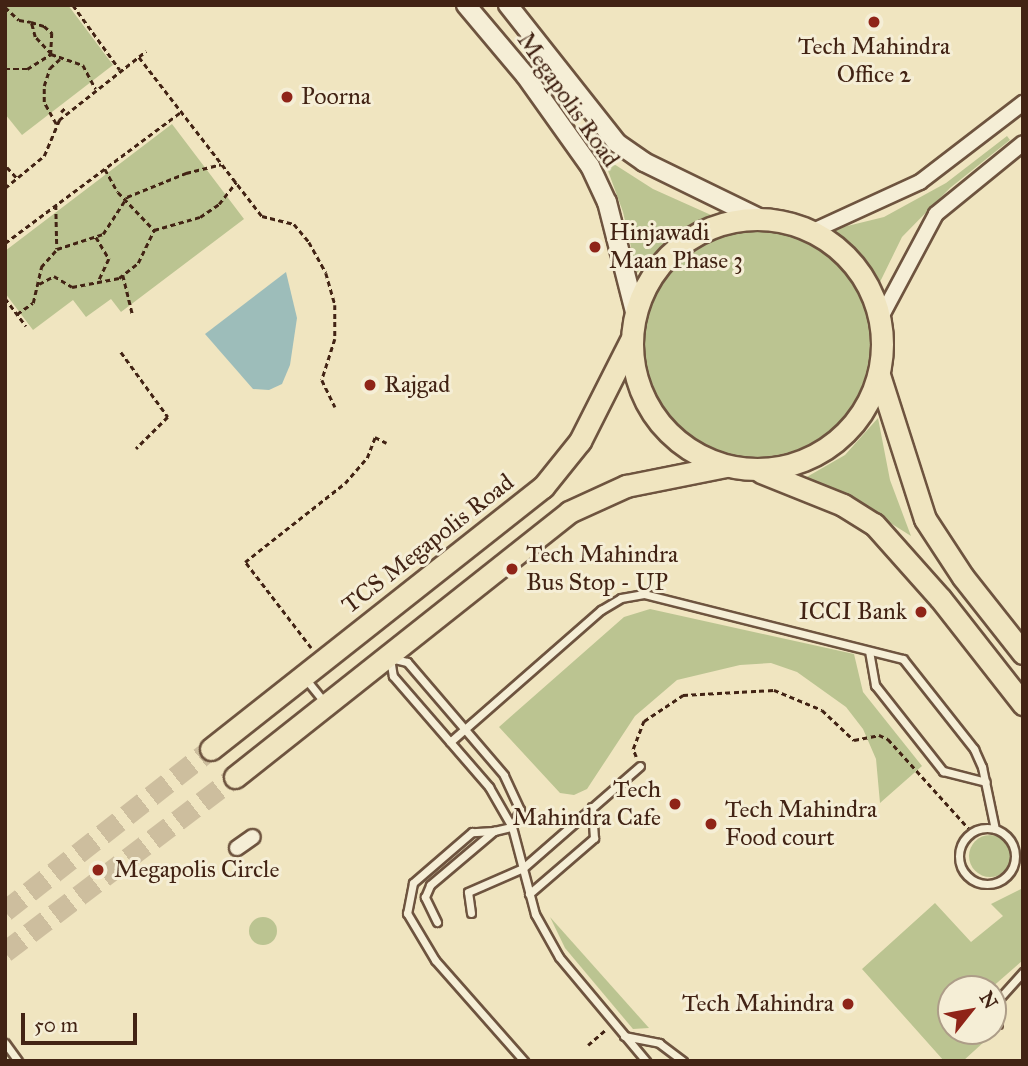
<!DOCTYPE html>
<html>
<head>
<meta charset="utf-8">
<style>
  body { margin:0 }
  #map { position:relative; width:1028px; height:1066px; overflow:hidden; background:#f0e5c0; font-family:"IM FELL Great Primer",serif }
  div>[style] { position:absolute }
  .green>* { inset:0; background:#bbc491 }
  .round { border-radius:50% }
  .water>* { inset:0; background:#9dbdba }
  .primary-tunnel>* { height:21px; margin-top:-10.5px; transform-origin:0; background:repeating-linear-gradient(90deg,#cdbe9e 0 21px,transparent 0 31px) }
  .path>* { height:2.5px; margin-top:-1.25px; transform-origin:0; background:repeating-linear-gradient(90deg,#422314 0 5px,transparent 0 8.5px) }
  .roads { filter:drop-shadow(2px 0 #6e543f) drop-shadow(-2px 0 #6e543f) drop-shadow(0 2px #6e543f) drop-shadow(0 -2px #6e543f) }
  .service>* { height:7px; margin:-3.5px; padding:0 3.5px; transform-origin:3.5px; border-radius:3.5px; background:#f5eed6 }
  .service>.ring { margin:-3.5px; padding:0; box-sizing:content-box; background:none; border:7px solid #f5eed6; border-radius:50% }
  .minor>* { height:14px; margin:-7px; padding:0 7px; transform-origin:7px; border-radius:7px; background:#f5eed6 }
  .tertiary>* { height:18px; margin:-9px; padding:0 9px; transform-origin:9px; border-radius:9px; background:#f5eed6 }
  .primary>* { height:21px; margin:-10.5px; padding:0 10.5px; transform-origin:10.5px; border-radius:10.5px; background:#f0e5c0 }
  .primary>.ring { margin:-10.5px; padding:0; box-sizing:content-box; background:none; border:21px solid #f0e5c0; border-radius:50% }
  .dots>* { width:19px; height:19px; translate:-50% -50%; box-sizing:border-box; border:4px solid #f5eed6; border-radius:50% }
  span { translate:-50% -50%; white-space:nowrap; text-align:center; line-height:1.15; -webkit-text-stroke:6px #f5eed6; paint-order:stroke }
  .poi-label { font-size:24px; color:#422314 }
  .left { translate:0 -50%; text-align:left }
  .right { translate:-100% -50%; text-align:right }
  .street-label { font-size:24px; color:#422314 }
  .frame { position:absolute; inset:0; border:7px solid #422314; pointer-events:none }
  .north { position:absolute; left:937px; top:975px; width:70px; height:70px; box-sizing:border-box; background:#f5eed6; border:2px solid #ad9d88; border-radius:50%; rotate:59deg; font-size:19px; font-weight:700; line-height:28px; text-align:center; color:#422314 }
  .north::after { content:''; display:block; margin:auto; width:24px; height:32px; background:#8f2418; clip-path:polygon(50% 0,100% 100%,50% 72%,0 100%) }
  .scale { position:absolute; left:21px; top:1013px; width:116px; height:32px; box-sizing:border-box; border:4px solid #422314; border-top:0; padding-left:9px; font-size:21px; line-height:24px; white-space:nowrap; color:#422314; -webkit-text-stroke:5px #f5eed6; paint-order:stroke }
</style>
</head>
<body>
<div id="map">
  <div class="green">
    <i style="clip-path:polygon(5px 5px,68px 5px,113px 65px,22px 135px,5px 114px)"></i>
    <i style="clip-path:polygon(172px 124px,244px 219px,121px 312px,111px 299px,86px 317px,73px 300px,33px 330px,5px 293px,5px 251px)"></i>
    <i style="clip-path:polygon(1007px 136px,1010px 140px,950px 188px,902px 237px,880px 282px,835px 229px,884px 217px,946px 183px)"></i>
    <i style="clip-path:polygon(603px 157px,653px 189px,711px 215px,668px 239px,637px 273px,623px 212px)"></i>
    <i class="round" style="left:644px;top:231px;width:226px;height:226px"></i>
    <i style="clip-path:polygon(878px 418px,890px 480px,911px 536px,862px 505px,805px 478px,845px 455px)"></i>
    <i style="clip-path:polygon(650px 609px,854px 654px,863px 692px,922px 766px,880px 803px,876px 759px,863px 729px,846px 707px,797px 672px,771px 663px,740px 665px,677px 680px,635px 716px,587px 789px,574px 795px,560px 793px,499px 727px,624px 617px)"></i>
    <i class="round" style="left:969px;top:835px;width:42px;height:42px"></i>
    <i style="clip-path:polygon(1023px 888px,1023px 960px,990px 989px,951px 989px,951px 1031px,993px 1031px,993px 1016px,996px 1031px,963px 1061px,944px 1061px,862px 969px,935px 903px,971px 942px,1003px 916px,991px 904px)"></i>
    <i class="round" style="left:249px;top:917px;width:28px;height:28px"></i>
    <i style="clip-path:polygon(550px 917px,649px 1028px,633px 1029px,565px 948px)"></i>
  </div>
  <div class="water">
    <i style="clip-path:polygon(286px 272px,297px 318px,290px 365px,282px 384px,269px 390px,253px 389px,205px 334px)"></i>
  </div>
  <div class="primary-tunnel">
    <i style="left:5px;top:911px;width:262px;rotate:-38.2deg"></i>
    <i style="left:5px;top:952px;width:289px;rotate:-37.3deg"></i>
  </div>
  <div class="path">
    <i style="left:73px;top:5px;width:80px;rotate:54.1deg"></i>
    <i style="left:5px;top:7px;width:19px;rotate:43deg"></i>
    <i style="left:19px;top:20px;width:12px;rotate:9deg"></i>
    <i style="left:31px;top:22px;width:14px;rotate:17deg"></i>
    <i style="left:44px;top:26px;width:11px;rotate:41deg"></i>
    <i style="left:52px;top:33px;width:21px;rotate:93deg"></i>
    <i style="left:51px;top:54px;width:23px;rotate:-133deg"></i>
    <i style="left:35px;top:37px;width:16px;rotate:-105deg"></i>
    <i style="left:139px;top:57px;width:201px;rotate:52.3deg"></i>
    <i style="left:262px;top:216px;width:33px;rotate:14deg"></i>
    <i style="left:294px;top:224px;width:23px;rotate:50deg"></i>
    <i style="left:309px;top:242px;width:35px;rotate:61deg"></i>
    <i style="left:326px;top:273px;width:33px;rotate:74deg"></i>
    <i style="left:335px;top:305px;width:34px;rotate:90deg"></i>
    <i style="left:335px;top:339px;width:43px;rotate:107.6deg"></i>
    <i style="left:322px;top:380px;width:30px;rotate:64deg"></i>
    <i style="left:5px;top:69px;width:22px"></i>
    <i style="left:27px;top:69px;width:28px;rotate:-32deg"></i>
    <i style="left:51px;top:54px;width:34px;rotate:19deg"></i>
    <i style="left:83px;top:65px;width:27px;rotate:62deg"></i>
    <i style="left:61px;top:112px;width:8px;rotate:-45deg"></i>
    <i style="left:56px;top:124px;width:25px;rotate:-119deg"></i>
    <i style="left:44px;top:102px;width:16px;rotate:-90deg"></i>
    <i style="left:44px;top:86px;width:19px;rotate:-72deg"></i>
    <i style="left:50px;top:68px;width:13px;rotate:-42deg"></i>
    <i style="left:7px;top:167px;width:15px;rotate:48deg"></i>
    <i style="left:105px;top:169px;width:26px;rotate:61deg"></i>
    <i style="left:118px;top:192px;width:52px;rotate:46.5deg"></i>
    <i style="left:5px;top:188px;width:50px;rotate:-39.4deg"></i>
    <i style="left:44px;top:156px;width:39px;rotate:-67deg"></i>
    <i style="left:59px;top:120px;width:111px;rotate:-38.4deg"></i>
    <i style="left:56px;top:205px;width:44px;rotate:88.7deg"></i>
    <i style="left:96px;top:237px;width:26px;rotate:59deg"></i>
    <i style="left:109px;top:259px;width:26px;rotate:115deg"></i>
    <i style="left:5px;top:243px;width:221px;rotate:-36.7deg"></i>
    <i style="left:123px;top:275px;width:42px;rotate:76.3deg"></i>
    <i style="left:39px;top:284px;width:17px;rotate:-28deg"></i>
    <i style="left:54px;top:276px;width:21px;rotate:31deg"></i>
    <i style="left:72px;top:287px;width:48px;rotate:-10.8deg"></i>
    <i style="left:119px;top:278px;width:24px;rotate:-38deg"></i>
    <i style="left:138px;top:263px;width:37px;rotate:-64deg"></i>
    <i style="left:154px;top:230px;width:48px;rotate:-15.8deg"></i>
    <i style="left:200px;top:217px;width:23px;rotate:-34deg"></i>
    <i style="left:219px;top:204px;width:28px;rotate:-52deg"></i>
    <i style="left:5px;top:298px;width:35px;rotate:53deg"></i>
    <i style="left:17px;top:314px;width:19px;rotate:-35deg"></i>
    <i style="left:33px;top:303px;width:37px;rotate:-77deg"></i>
    <i style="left:41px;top:267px;width:24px;rotate:-48deg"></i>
    <i style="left:57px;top:249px;width:48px;rotate:-18.1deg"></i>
    <i style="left:103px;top:234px;width:44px;rotate:-57deg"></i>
    <i style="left:127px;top:197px;width:64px;rotate:-22.1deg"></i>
    <i style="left:186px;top:173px;width:36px;rotate:-14deg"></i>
    <i style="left:121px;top:352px;width:80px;rotate:54.1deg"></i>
    <i style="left:168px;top:417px;width:45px;rotate:135deg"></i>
    <i style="left:311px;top:648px;width:108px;rotate:-127.5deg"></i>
    <i style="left:245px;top:562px;width:127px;rotate:-38.3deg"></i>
    <i style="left:345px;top:483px;width:33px;rotate:-49deg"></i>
    <i style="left:367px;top:458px;width:22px;rotate:-69deg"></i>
    <i style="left:375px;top:437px;width:13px;rotate:27deg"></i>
    <i style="left:636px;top:757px;width:9px;rotate:-111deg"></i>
    <i style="left:633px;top:749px;width:30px;rotate:-69deg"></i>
    <i style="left:644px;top:721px;width:47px;rotate:-33.7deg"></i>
    <i style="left:683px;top:695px;width:91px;rotate:-3.1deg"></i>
    <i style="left:774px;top:690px;width:52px;rotate:22.6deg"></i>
    <i style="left:822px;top:710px;width:44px;rotate:43.2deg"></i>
    <i style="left:854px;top:740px;width:25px;rotate:-11deg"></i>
    <i style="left:879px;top:735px;width:10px;rotate:24deg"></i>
    <i style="left:888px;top:739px;width:125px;rotate:47.9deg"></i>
    <i style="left:588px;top:1045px;width:23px;rotate:-41deg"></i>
  </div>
  <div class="roads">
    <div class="service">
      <i style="left:869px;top:651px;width:35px;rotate:80deg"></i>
      <i style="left:875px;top:685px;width:110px;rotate:51.7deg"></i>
      <i style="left:943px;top:771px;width:44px;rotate:14.3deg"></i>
      <i style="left:304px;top:677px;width:33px;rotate:51deg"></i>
      <i style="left:450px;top:742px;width:201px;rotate:-41.2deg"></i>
      <i style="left:601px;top:610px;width:23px;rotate:-31deg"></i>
      <i style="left:621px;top:598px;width:23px;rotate:-10deg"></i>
      <i style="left:644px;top:594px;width:267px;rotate:14.1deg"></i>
      <i style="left:903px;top:659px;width:115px;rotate:51.7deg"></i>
      <i style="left:974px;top:749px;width:20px;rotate:66deg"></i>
      <i style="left:982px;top:767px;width:63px;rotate:78.2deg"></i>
      <i style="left:512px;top:827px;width:19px;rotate:-65deg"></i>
      <i style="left:520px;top:810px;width:38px;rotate:-115deg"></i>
      <i style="left:504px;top:775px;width:149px;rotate:-130.6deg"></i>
      <i style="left:407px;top:662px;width:17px;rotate:-167deg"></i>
      <i style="left:390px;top:658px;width:18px;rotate:81deg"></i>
      <i style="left:393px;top:676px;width:147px;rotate:49.1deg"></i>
      <i style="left:489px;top:787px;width:46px;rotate:60.1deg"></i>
      <i style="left:512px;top:827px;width:90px;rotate:75.2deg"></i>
      <i style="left:535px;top:914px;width:49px;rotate:60.8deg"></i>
      <i style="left:559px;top:957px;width:136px;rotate:50.1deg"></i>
      <i class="ring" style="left:959px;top:828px;width:49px;height:49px"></i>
      <i style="left:494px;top:831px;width:22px;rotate:177deg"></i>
      <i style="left:472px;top:832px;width:78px;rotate:139.2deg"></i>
      <i style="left:413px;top:883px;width:31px;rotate:101deg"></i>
      <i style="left:407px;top:913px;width:55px;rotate:59.2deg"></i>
      <i style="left:435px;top:960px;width:135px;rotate:48.6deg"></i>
      <i style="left:529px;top:894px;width:86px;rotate:-40.7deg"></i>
      <i style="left:594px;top:838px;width:31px;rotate:-94deg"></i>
      <i style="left:471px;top:913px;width:21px;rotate:-98deg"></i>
      <i style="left:468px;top:892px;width:60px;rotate:-23.6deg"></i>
      <i style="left:523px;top:868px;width:155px;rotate:-41.1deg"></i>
      <i style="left:437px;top:922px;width:28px;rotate:-116deg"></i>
      <i style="left:425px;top:897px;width:13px;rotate:-67deg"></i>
      <i style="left:430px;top:885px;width:84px;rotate:-40.2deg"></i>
      <i style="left:494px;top:831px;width:18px;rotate:-13deg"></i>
      <i style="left:998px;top:1024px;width:23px;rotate:-92deg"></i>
      <i style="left:997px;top:1001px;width:39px;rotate:-48deg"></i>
      <i style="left:624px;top:1036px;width:36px;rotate:11deg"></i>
      <i style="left:659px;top:1043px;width:30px;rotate:37deg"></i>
      <i style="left:5px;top:1043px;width:22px;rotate:54deg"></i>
    </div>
    <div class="minor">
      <i style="left:813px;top:231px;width:118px;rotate:-24.6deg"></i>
      <i style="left:920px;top:182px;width:130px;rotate:-37.5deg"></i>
      <i style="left:880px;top:319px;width:119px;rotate:-61.9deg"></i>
      <i style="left:936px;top:214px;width:112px;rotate:-39.2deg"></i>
      <i style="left:237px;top:848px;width:19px;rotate:-35deg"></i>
    </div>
    <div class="tertiary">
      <i style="left:466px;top:5px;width:92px;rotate:49.9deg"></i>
      <i style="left:525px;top:75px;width:112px;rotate:54.5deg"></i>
      <i style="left:590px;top:166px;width:40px;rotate:65deg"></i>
      <i style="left:607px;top:202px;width:114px;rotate:75.7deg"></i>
      <i style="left:508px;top:5px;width:176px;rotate:51.7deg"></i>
      <i style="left:617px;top:143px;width:33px;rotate:35deg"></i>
      <i style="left:644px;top:162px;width:128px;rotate:26deg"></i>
    </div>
    <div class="primary">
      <i class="ring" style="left:632px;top:219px;width:229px;height:229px"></i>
      <i style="left:879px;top:375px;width:151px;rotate:72.3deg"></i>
      <i style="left:925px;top:519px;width:69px;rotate:56.8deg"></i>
      <i style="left:963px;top:577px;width:97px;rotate:51.7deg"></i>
      <i style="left:761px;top:472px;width:88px;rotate:21.9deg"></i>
      <i style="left:843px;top:505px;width:36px;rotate:32deg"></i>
      <i style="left:874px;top:524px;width:99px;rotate:48.3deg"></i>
      <i style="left:940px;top:598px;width:135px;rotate:51.9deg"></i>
      <i style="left:211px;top:749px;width:423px;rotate:-38.3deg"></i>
      <i style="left:543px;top:487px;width:59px;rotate:-51.2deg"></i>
      <i style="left:580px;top:441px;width:113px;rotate:-63.2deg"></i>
      <i style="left:235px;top:777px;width:426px;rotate:-38.4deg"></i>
      <i style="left:569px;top:512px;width:63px;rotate:-24.5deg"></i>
      <i style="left:626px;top:486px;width:102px;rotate:-11.3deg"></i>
    </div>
  </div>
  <div class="dots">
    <i style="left:874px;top:22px;background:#8f2418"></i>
    <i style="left:287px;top:97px;background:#8f2418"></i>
    <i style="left:595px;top:247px;background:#8f2418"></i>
    <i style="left:370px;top:385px;background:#8f2418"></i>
    <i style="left:512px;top:569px;background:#8f2418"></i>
    <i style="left:921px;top:612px;background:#8f2418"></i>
    <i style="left:675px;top:804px;background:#8f2418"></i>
    <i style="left:711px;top:824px;background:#8f2418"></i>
    <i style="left:98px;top:870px;background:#8f2418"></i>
    <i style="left:848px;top:1004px;background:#8f2418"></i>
  </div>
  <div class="poi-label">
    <span style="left:874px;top:61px">Tech Mahindra<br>Office 2</span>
    <span class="left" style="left:301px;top:97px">Poorna</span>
    <span class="left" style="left:609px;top:247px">Hinjawadi<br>Maan Phase 3</span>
    <span class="left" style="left:384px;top:385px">Rajgad</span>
    <span class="left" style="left:526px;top:569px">Tech Mahindra<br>Bus Stop - UP</span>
    <span class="right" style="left:907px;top:612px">ICCI Bank</span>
    <span class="right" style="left:661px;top:804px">Tech<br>Mahindra Cafe</span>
    <span class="left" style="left:725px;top:824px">Tech Mahindra<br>Food court</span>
    <span class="left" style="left:114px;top:870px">Megapolis Circle</span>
    <span class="right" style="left:834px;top:1004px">Tech Mahindra</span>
  </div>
  <div class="street-label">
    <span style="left:568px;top:100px;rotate:55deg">Megapolis Road</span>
    <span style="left:428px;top:544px;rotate:-38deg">TCS Megapolis Road</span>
  </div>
  <div class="frame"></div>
  <div class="north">N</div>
  <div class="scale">50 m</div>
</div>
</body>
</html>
